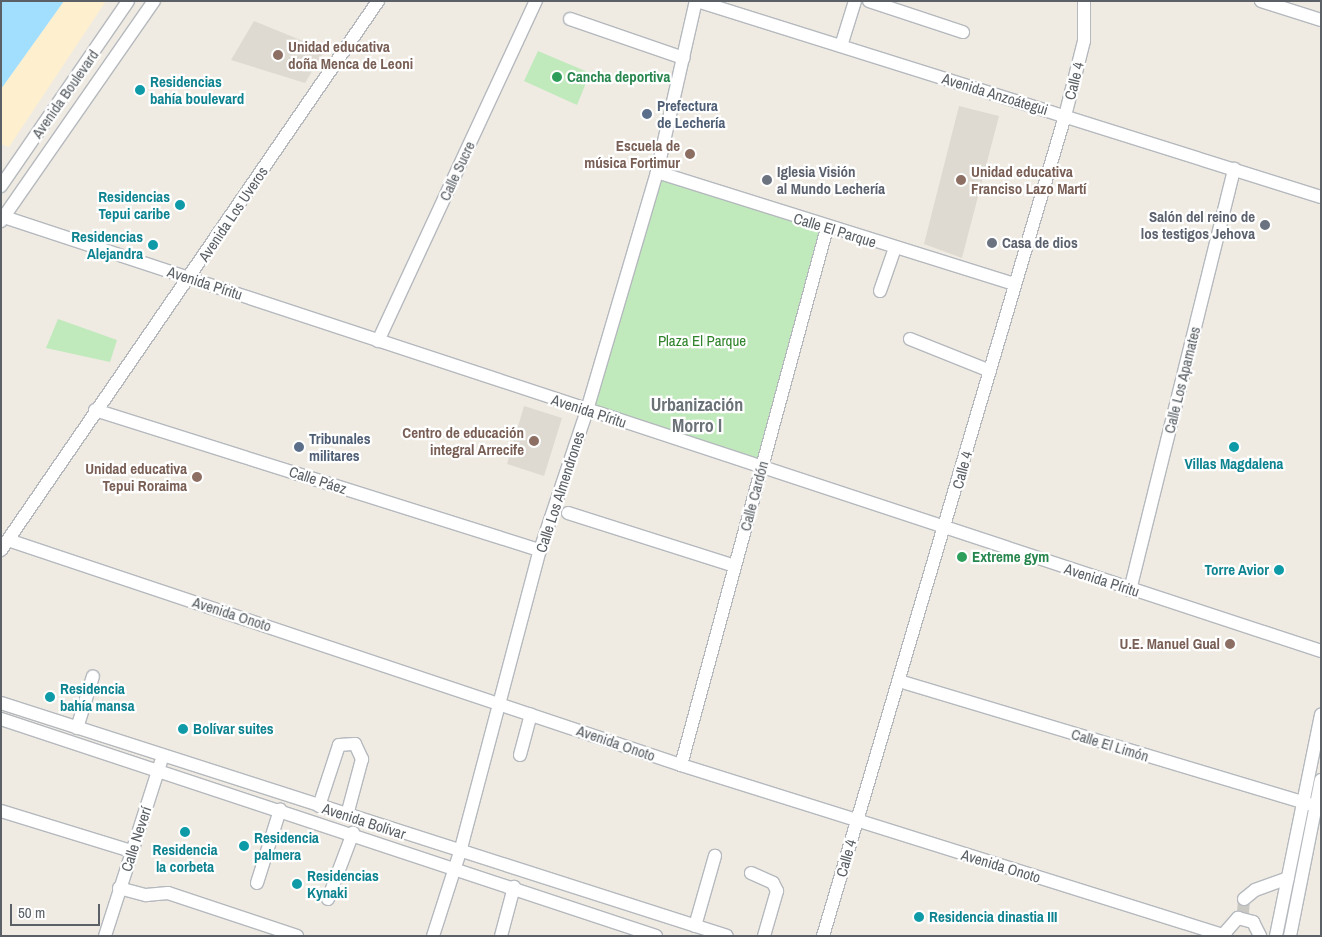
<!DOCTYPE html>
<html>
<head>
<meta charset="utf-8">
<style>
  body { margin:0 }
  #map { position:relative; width:1322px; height:937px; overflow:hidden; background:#efebe2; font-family:"Archivo Narrow",sans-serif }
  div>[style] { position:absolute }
  .education>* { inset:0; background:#dedad1 }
  .green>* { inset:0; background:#c0e9bc }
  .sand>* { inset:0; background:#feefce }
  .water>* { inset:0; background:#a2dfff }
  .minor-tunnel>* { height:12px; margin-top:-6px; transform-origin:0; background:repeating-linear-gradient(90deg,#cac8c3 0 12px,transparent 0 18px) }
  .roads { filter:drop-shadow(1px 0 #b5b9be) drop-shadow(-1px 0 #b5b9be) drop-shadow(0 1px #b5b9be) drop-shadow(0 -1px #b5b9be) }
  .minor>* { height:12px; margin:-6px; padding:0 6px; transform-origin:6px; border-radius:6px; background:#fff }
  .dots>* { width:14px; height:14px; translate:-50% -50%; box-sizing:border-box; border:2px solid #fff; border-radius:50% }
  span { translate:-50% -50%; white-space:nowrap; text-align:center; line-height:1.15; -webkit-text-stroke:4.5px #fff; paint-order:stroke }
  .education-label { font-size:15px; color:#785e54; font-weight:700 }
  .left { translate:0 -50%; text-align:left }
  .right { translate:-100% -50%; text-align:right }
  .leisure-label { font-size:15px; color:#27864d; font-weight:700 }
  .culture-label { font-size:15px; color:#0d838f; font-weight:700 }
  .street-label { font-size:15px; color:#5a6065 }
  .service-label { font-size:15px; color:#4e5e75; font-weight:700 }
  .worship-label { font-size:15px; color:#5b616d; font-weight:700 }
  .park-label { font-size:15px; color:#2f832b }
  .quarter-label { font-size:18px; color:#6b7277; font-weight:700 }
  .frame { position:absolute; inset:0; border:2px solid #5a6065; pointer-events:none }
  .scale { position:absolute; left:10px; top:904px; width:90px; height:22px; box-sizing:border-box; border:2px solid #5a6065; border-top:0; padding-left:6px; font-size:15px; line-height:18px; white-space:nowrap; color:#5a6065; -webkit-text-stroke:4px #fff; paint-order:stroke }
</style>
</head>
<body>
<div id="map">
  <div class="education">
    <i style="clip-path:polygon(254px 21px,325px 50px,305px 83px,231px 60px)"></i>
    <i style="clip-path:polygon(959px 106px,999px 116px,962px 258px,924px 244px)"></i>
    <i style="clip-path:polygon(524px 406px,562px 418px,544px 476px,507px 464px)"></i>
  </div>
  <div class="green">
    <i style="clip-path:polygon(538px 51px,590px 73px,577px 105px,524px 81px)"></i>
    <i style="clip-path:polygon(657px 172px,827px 228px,761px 468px,587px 410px)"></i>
    <i style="clip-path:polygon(58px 319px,117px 340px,110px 362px,46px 348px)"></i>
  </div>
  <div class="sand">
    <i style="clip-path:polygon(64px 1px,106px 1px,9px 147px,1px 144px,1px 89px)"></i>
  </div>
  <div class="water">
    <i style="clip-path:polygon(1px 1px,64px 1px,1px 89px)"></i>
  </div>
  <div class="minor-tunnel">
    <i style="left:1243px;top:913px;width:14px;rotate:-86deg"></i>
  </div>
  <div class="roads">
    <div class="minor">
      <i style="left:697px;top:1px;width:654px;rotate:17.44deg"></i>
      <i style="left:869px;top:1px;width:99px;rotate:18.3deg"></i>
      <i style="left:1261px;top:1px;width:63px;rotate:17.6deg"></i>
      <i style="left:570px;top:19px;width:120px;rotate:19deg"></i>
      <i style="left:841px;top:46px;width:47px;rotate:-72.7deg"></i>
      <i style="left:657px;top:172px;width:375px;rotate:17.4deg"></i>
      <i style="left:1px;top:186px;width:224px;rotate:-55.5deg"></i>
      <i style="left:1px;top:216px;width:1390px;rotate:18.24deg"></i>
      <i style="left:1px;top:221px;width:268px;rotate:-55.2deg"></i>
      <i style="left:880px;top:291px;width:46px;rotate:-70.8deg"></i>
      <i style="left:910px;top:339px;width:86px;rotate:21.8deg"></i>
      <i style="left:378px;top:341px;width:375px;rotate:-65.1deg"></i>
      <i style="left:95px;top:410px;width:467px;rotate:17.5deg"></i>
      <i style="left:568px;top:513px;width:175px;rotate:17.6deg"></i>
      <i style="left:8px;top:540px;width:710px;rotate:18.49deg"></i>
      <i style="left:681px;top:765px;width:571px;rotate:17.42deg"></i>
      <i style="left:1px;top:550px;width:666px;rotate:-55.52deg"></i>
      <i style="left:1130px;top:590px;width:434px;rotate:-76.1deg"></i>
      <i style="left:899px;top:681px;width:441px;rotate:16.7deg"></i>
      <i style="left:1px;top:703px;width:762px;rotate:17.79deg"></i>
      <i style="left:1px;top:719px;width:690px;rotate:18.33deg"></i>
      <i style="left:77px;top:728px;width:54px;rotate:-72.9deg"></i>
      <i style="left:520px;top:755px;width:42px;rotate:-75deg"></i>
      <i style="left:681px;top:765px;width:556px;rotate:-74.79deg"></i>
      <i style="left:319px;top:806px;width:64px;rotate:-71.8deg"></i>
      <i style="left:339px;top:745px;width:16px;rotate:-4deg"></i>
      <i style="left:355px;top:744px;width:17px;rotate:65deg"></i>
      <i style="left:362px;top:759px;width:58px;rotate:105deg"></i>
      <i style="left:1px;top:811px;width:136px;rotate:17.1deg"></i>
      <i style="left:751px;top:873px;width:24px;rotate:24deg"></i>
      <i style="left:773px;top:883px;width:9px;rotate:63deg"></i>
      <i style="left:777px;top:891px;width:47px;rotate:106.1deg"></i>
      <i style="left:257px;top:883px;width:77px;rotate:-72.5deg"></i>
      <i style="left:119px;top:888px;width:28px;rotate:15deg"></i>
      <i style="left:146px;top:895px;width:22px;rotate:-5deg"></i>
      <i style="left:168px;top:893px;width:136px;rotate:18.4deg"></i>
      <i style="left:328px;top:899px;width:71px;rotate:-69.3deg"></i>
      <i style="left:1244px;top:899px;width:14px;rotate:-39deg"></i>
      <i style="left:1255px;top:890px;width:35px;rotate:-20deg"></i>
      <i style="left:695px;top:926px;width:73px;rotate:-74.1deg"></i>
      <i style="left:1223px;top:935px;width:23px;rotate:-49deg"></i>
      <i style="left:1238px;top:918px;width:16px;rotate:15deg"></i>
      <i style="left:1253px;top:922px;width:16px;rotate:63deg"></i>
      <i style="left:105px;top:936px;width:183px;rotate:-72.2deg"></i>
      <i style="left:433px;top:936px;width:88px;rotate:-72.2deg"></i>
      <i style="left:460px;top:852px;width:312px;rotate:-75.2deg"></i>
      <i style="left:540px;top:550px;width:148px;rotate:-71.4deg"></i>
      <i style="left:587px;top:410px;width:248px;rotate:-73.6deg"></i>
      <i style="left:657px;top:172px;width:175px;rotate:-77.2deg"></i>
      <i style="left:501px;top:936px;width:51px;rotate:-75.1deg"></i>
      <i style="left:823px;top:936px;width:855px;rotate:-73.56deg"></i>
      <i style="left:1065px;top:116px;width:77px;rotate:-75.8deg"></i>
      <i style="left:1084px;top:41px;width:40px;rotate:-90deg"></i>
      <i style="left:1276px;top:936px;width:226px;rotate:-78.5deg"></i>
      <i style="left:1290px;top:936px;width:159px;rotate:-78.8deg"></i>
    </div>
  </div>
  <div class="dots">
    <i style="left:278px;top:55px;background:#8d6e63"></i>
    <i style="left:557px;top:77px;background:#2e9e5b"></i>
    <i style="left:140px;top:90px;background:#0f9aa8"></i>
    <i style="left:647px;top:114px;background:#5c6f8a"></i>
    <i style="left:690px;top:154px;background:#8d6e63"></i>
    <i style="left:767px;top:180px;background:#6b7280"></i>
    <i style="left:961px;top:180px;background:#8d6e63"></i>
    <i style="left:180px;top:205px;background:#0f9aa8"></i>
    <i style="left:1265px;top:225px;background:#6b7280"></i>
    <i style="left:992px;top:243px;background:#6b7280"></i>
    <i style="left:153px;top:245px;background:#0f9aa8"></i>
    <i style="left:534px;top:441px;background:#8d6e63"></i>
    <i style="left:299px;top:447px;background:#5c6f8a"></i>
    <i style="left:1234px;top:447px;background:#0f9aa8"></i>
    <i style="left:197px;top:477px;background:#8d6e63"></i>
    <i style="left:962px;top:557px;background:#2e9e5b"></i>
    <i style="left:1279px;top:570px;background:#0f9aa8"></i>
    <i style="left:1230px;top:644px;background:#8d6e63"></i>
    <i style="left:50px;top:697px;background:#0f9aa8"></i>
    <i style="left:183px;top:729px;background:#0f9aa8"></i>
    <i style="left:185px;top:832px;background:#0f9aa8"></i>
    <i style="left:244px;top:846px;background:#0f9aa8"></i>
    <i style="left:297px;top:884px;background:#0f9aa8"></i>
    <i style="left:919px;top:917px;background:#0f9aa8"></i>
  </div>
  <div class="education-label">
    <span class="left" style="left:288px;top:55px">Unidad educativa<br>doña Menca de Leoni</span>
    <span class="right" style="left:680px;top:154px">Escuela de<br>música Fortimur</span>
    <span class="left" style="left:971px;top:180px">Unidad educativa<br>Franciso Lazo Martí</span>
    <span class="right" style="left:524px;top:441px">Centro de educación<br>integral Arrecife</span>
    <span class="right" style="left:187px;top:477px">Unidad educativa<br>Tepui Roraima</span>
    <span class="right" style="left:1220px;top:644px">U.E. Manuel Gual</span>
  </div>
  <div class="leisure-label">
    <span class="left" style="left:567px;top:77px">Cancha deportiva</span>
    <span class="left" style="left:972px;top:557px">Extreme gym</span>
  </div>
  <div class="culture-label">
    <span class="left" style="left:150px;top:90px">Residencias<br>bahía boulevard</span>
    <span class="right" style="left:170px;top:205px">Residencias<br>Tepui caribe</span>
    <span class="right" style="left:143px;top:245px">Residencias<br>Alejandra</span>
    <span style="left:1234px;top:464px">Villas Magdalena</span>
    <span class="right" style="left:1269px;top:570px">Torre Avior</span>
    <span class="left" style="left:60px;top:697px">Residencia<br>bahía mansa</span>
    <span class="left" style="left:193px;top:729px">Bolívar suites</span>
    <span class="left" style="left:254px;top:846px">Residencia<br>palmera</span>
    <span style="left:185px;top:858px">Residencia<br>la corbeta</span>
    <span class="left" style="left:307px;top:884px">Residencias<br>Kynaki</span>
    <span class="left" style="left:929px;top:917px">Residencia dinastia III</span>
  </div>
  <div class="street-label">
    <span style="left:1074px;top:81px;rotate:-76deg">Calle 4</span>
    <span style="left:65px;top:94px;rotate:-55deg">Avenida Boulevard</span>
    <span style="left:995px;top:94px;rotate:17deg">Avenida Anzoátegui</span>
    <span style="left:457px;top:171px;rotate:-65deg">Calle Sucre</span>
    <span style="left:233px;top:214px;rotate:-56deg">Avenida Los Uveros</span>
    <span style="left:835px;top:230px;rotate:17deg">Calle El Parque</span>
    <span style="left:205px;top:283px;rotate:18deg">Avenida Píritu</span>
    <span style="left:1182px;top:380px;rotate:-76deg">Calle Los Apamates</span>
    <span style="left:589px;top:411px;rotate:18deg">Avenida Píritu</span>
    <span style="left:962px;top:470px;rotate:-75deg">Calle 4</span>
    <span style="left:318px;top:480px;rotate:18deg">Calle Páez</span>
    <span style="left:560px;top:492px;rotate:-72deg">Calle Los Almendrones</span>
    <span style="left:754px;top:496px;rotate:-75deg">Calle Cardón</span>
    <span style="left:1102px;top:580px;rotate:18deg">Avenida Píritu</span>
    <span style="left:232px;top:614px;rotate:18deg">Avenida Onoto</span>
    <span style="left:616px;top:743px;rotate:19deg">Avenida Onoto</span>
    <span style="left:1110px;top:745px;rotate:17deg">Calle El Limón</span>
    <span style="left:364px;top:821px;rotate:18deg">Avenida Bolívar</span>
    <span style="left:136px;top:839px;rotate:-72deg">Calle Neverí</span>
    <span style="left:846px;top:858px;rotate:-74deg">Calle 4</span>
    <span style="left:1001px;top:866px;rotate:17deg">Avenida Onoto</span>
  </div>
  <div class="service-label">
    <span class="left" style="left:657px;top:114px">Prefectura<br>de Lechería</span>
    <span class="left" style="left:309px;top:447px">Tribunales<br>militares</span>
  </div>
  <div class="worship-label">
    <span class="left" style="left:777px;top:180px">Iglesia Visión<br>al Mundo Lechería</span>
    <span class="right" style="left:1255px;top:225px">Salón del reino de<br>los testigos Jehova</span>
    <span class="left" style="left:1002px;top:243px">Casa de dios</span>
  </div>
  <div class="park-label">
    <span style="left:702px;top:341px">Plaza El Parque</span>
  </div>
  <div class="quarter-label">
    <span style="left:697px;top:416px">Urbanización<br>Morro I</span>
  </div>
  <div class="frame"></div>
  <div class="scale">50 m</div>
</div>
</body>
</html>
